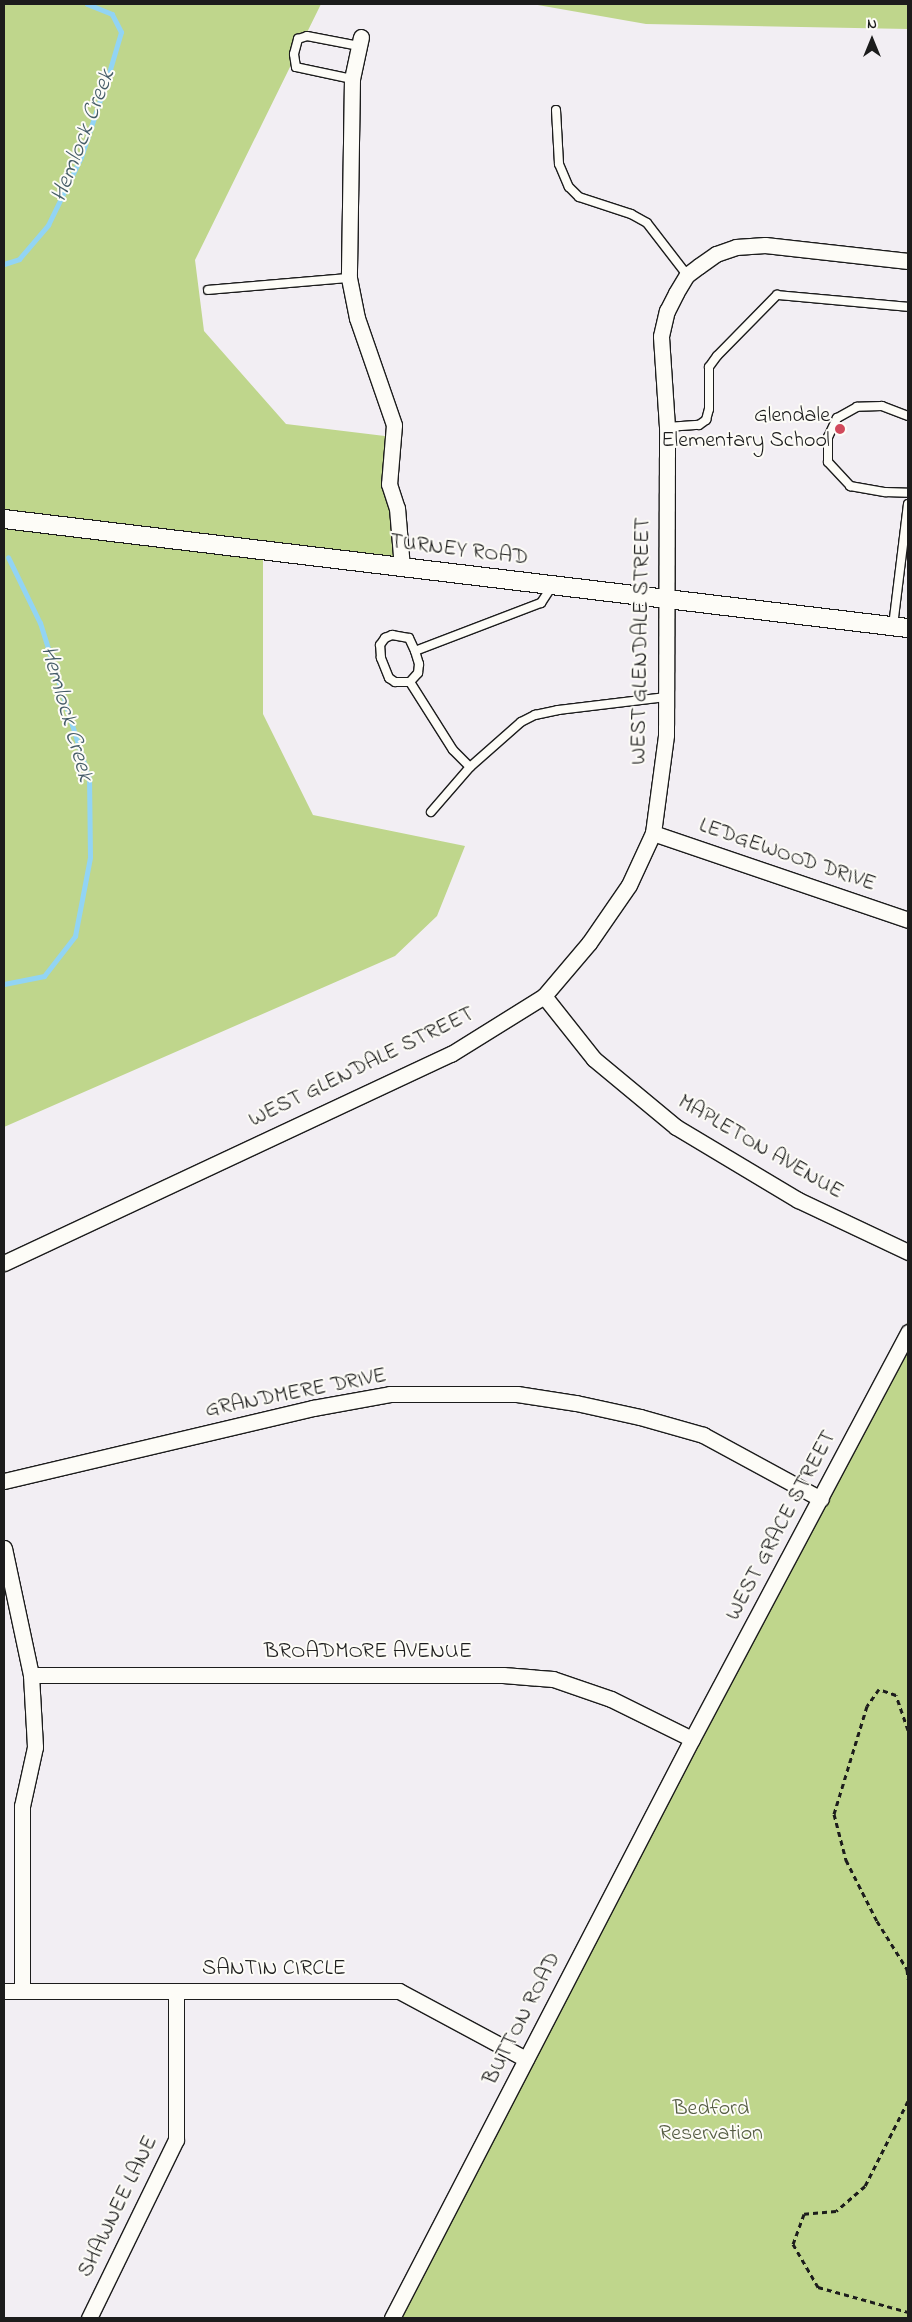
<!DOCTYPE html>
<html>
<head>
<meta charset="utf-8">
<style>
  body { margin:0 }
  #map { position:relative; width:912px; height:2322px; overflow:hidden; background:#f2eef3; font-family:"Indie Flower",sans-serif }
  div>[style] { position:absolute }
  .green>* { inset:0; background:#bfd68c }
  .stream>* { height:5px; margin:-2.5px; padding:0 2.5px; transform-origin:2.5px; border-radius:2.5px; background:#92d4f4 }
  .path>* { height:3px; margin-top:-1.5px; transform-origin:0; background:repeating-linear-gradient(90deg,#1c1c1c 0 5px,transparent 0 9px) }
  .roads { filter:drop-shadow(1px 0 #1c1c1c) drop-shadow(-1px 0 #1c1c1c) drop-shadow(0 1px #1c1c1c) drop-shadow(0 -1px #1c1c1c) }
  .service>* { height:8px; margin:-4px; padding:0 4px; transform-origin:4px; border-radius:4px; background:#fdfcf7 }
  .minor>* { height:15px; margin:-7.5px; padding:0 7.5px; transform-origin:7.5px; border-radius:7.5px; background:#fdfcf7 }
  .tertiary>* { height:18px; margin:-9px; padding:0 9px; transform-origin:9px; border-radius:9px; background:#fdfcf7 }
  .dots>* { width:14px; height:14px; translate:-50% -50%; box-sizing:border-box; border:2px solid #fdfcf7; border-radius:50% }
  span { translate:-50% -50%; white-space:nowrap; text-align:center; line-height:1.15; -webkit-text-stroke:4px #fdfcf7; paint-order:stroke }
  .poi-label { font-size:22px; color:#1c1c1c }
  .right { translate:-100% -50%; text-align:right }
  .street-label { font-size:22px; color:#1c1c1c }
  .park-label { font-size:22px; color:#555d43 }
  .water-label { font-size:24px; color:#455c68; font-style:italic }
  .frame { position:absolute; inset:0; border:5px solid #1c1c1c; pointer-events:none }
  .north { position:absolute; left:847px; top:15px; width:50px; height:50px; -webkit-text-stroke:4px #fdfcf7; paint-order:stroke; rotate:0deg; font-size:14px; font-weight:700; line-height:20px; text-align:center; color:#1c1c1c }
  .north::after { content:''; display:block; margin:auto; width:18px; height:22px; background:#1c1c1c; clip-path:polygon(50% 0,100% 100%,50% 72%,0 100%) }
</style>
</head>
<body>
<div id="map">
  <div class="green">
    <i style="clip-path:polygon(4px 4px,321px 4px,195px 260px,204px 331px,286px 424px,393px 437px,402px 567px,263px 550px,263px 714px,313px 815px,465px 846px,437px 916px,395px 956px,4px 1127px)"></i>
    <i style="clip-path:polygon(532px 4px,908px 4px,908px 29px,646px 24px)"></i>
    <i style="clip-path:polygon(908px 1321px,908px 2318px,386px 2318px)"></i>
  </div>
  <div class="stream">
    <i style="left:4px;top:264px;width:16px;rotate:-18deg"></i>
    <i style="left:19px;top:259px;width:45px;rotate:-49.5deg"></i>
    <i style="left:48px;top:225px;width:76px;rotate:-64.1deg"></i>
    <i style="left:81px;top:157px;width:85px;rotate:-71.6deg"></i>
    <i style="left:108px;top:76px;width:46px;rotate:-73.5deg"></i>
    <i style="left:121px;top:32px;width:20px;rotate:-117deg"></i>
    <i style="left:112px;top:14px;width:27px;rotate:-158deg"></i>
    <i style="left:4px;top:984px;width:41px;rotate:-11.3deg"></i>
    <i style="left:44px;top:976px;width:51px;rotate:-52.2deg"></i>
    <i style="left:75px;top:936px;width:80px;rotate:-79.2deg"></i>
    <i style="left:90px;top:857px;width:78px;rotate:-90.7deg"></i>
    <i style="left:89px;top:779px;width:164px;rotate:-107.4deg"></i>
    <i style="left:40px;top:623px;width:73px;rotate:-115.9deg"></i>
  </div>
  <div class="path">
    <i style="left:908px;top:1730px;width:37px;rotate:-109deg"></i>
    <i style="left:896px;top:1695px;width:18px;rotate:-161deg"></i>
    <i style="left:879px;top:1689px;width:21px;rotate:125deg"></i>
    <i style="left:867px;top:1706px;width:113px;rotate:107deg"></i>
    <i style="left:834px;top:1814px;width:48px;rotate:75.4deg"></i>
    <i style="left:846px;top:1860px;width:68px;rotate:63.1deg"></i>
    <i style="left:877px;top:1921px;width:57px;rotate:58deg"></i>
    <i style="left:907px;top:1969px;width:10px;rotate:84deg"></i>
    <i style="left:908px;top:2101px;width:95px;rotate:116.8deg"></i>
    <i style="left:865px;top:2186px;width:38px;rotate:139deg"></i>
    <i style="left:836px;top:2211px;width:32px;rotate:175deg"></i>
    <i style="left:804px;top:2214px;width:32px;rotate:110deg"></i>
    <i style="left:793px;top:2244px;width:50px;rotate:59.8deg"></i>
    <i style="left:818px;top:2287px;width:93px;rotate:15.5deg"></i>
  </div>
  <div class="roads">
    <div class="service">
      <i style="left:352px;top:79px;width:57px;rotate:-167.9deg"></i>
      <i style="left:296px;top:67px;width:13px;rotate:-99deg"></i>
      <i style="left:294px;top:54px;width:16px;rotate:-75deg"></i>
      <i style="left:298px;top:39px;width:9px;rotate:-18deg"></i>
      <i style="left:307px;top:36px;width:53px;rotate:10.9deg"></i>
      <i style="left:556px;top:110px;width:54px;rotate:86.8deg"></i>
      <i style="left:559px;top:164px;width:25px;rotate:67deg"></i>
      <i style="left:569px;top:187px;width:14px;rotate:45deg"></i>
      <i style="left:579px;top:197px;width:55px;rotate:18.1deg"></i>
      <i style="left:631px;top:214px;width:18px;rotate:29deg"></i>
      <i style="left:647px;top:223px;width:66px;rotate:52.4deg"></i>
      <i style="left:208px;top:290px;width:142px;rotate:-4.9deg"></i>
      <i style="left:908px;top:416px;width:28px;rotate:-159deg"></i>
      <i style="left:882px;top:406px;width:25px;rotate:178deg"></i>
      <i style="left:857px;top:407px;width:23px;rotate:151deg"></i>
      <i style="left:837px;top:418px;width:21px;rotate:115deg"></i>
      <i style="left:828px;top:437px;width:25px;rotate:90deg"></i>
      <i style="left:828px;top:462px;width:33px;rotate:47deg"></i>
      <i style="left:850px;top:486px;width:36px;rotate:10deg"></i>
      <i style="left:885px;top:492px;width:23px;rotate:2deg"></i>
      <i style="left:667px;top:427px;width:32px;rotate:-4deg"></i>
      <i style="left:699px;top:425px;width:9px;rotate:-36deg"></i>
      <i style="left:706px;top:420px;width:11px;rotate:-75deg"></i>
      <i style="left:709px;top:409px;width:42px;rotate:-90deg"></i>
      <i style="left:709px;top:367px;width:14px;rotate:-54deg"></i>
      <i style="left:717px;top:356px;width:86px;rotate:-45.5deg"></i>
      <i style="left:777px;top:295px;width:132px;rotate:5.2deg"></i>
      <i style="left:893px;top:626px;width:123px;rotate:-83deg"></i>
      <i style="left:392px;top:635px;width:17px;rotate:10deg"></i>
      <i style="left:409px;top:638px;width:14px;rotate:65deg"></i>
      <i style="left:415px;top:651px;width:14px;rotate:73deg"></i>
      <i style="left:419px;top:664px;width:9px;rotate:96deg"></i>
      <i style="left:418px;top:673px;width:12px;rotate:132deg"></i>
      <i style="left:410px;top:682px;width:15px;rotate:180deg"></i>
      <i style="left:395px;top:682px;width:7px;rotate:-146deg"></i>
      <i style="left:389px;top:678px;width:22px;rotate:-112deg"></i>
      <i style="left:381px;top:658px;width:13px;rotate:-94deg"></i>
      <i style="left:380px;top:645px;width:9px;rotate:-54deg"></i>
      <i style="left:385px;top:638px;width:8px;rotate:-23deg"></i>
      <i style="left:415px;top:651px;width:135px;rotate:-20.9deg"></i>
      <i style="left:541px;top:603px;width:20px;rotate:-57deg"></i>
      <i style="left:410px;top:682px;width:80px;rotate:57.7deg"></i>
      <i style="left:453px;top:750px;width:24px;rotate:45deg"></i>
      <i style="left:431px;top:812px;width:60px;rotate:-49.1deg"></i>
      <i style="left:470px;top:767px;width:68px;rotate:-41.4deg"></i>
      <i style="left:521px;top:722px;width:16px;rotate:-27deg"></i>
      <i style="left:535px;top:715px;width:24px;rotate:-12deg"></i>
      <i style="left:558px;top:710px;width:109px;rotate:-6.9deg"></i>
    </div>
    <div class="minor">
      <i style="left:361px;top:37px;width:43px;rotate:102.1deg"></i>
      <i style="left:352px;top:79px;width:199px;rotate:90.9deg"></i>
      <i style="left:349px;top:278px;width:41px;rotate:78.7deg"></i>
      <i style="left:357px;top:318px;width:113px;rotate:70.9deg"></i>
      <i style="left:394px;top:425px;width:59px;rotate:94.8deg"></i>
      <i style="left:389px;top:484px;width:25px;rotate:72deg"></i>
      <i style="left:397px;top:508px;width:59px;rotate:85.2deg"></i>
      <i style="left:653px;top:833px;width:269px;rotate:18.8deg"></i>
      <i style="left:544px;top:996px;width:80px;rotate:51.6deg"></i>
      <i style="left:594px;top:1059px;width:107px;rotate:39.7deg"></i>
      <i style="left:676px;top:1127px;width:142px;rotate:30.9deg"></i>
      <i style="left:798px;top:1200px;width:122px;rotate:25.3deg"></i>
      <i style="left:4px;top:1263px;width:493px;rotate:-25.1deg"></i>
      <i style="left:451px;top:1054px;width:110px;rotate:-31.9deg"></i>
      <i style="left:544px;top:996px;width:70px;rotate:-49.7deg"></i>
      <i style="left:589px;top:943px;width:70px;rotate:-55.4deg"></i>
      <i style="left:629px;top:885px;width:57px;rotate:-65.2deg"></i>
      <i style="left:653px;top:833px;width:99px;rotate:-82.4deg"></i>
      <i style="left:666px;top:735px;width:308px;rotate:-89.8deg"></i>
      <i style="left:667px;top:427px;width:91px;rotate:-93.8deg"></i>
      <i style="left:661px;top:336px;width:26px;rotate:-77deg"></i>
      <i style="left:667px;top:311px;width:20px;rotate:-63deg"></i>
      <i style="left:676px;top:293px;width:21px;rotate:-59deg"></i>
      <i style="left:687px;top:275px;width:15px;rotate:-37deg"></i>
      <i style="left:699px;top:266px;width:21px;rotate:-35deg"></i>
      <i style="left:716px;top:254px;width:21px;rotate:-19deg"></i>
      <i style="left:736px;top:247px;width:29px;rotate:-4deg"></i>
      <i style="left:765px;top:245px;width:144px;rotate:6.4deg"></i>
      <i style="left:4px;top:1481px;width:318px;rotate:-13.3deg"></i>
      <i style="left:313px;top:1408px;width:78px;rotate:-10.3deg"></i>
      <i style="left:390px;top:1394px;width:127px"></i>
      <i style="left:517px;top:1394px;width:60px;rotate:8.7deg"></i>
      <i style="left:576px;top:1403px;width:66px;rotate:12.3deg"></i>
      <i style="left:640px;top:1417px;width:66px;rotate:15.9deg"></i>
      <i style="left:703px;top:1435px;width:134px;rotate:28.5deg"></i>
      <i style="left:4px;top:1548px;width:130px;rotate:78deg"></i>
      <i style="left:31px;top:1675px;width:72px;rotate:86.8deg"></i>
      <i style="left:35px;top:1747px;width:60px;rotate:102.4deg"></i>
      <i style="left:22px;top:1806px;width:185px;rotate:90deg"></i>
      <i style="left:31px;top:1675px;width:472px"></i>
      <i style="left:503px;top:1675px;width:50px;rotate:4.6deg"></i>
      <i style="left:553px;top:1679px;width:61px;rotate:19deg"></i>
      <i style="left:611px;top:1699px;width:90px;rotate:26.3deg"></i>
      <i style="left:4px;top:1991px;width:395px"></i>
      <i style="left:399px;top:1991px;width:144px;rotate:28.2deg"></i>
      <i style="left:89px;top:2318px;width:198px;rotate:-64deg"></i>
      <i style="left:176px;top:2140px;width:149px;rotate:-90deg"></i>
      <i style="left:392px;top:2318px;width:652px;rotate:-62.61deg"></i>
      <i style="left:692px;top:1739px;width:461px;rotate:-62deg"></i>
    </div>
    <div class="tertiary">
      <i style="left:4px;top:519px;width:911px;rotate:6.88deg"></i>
    </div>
  </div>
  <div class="dots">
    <i style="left:840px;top:429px;background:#d1495b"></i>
  </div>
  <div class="poi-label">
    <span class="right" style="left:830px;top:429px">Glendale<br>Elementary School</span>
  </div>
  <div class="street-label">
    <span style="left:459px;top:551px;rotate:7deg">TURNEY ROAD</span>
    <span style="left:642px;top:641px;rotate:-89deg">WEST GLENDALE STREET</span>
    <span style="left:787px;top:856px;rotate:19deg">LEDGEWOOD DRIVE</span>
    <span style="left:362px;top:1068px;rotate:-26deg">WEST GLENDALE STREET</span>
    <span style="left:760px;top:1148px;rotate:30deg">MAPLETON AVENUE</span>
    <span style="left:296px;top:1394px;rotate:-11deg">GRANDMERE DRIVE</span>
    <span style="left:782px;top:1526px;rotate:-62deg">WEST GRACE STREET</span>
    <span style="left:368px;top:1653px">BROADMORE AVENUE</span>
    <span style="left:274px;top:1970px">SANTIN CIRCLE</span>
    <span style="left:523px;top:2019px;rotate:-63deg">BUTTON ROAD</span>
    <span style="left:119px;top:2207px;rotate:-64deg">SHAWNEE LANE</span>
  </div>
  <div class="park-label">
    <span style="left:711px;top:2122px">Bedford<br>Reservation</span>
  </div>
  <div class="water-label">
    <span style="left:84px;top:136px;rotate:-69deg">Hemlock Creek</span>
    <span style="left:66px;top:714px;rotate:74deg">Hemlock Creek</span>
  </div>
  <div class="frame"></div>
  <div class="north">N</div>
</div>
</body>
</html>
